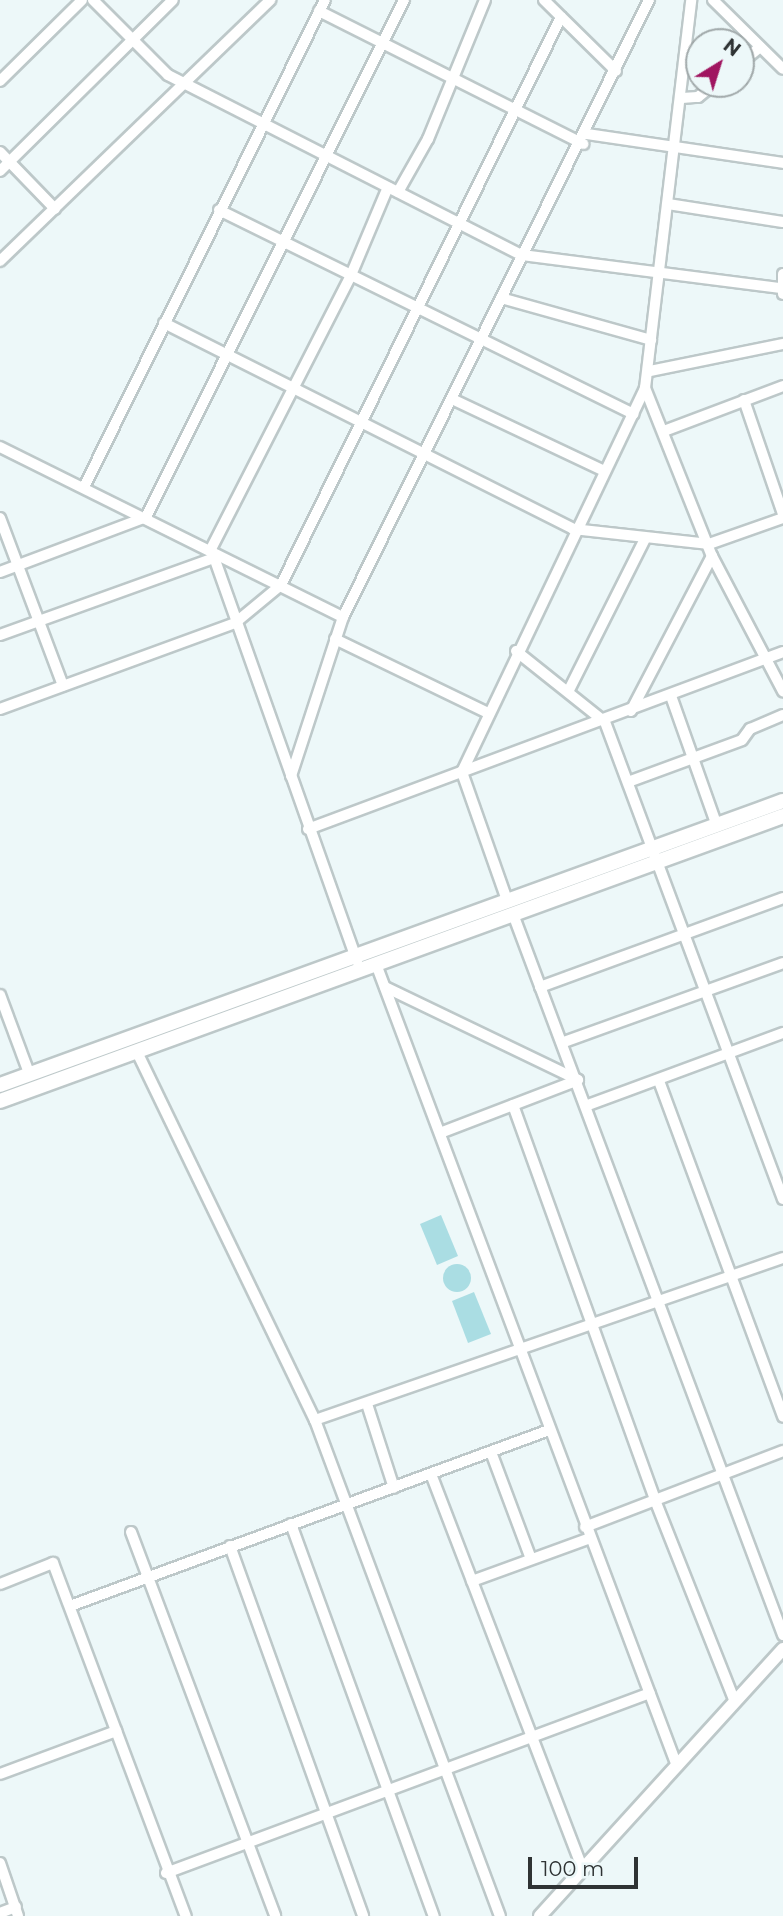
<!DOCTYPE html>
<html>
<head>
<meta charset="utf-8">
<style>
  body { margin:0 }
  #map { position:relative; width:783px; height:1916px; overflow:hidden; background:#edf8f9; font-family:Montserrat,sans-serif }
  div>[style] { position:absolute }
  .green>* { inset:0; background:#aadde3 }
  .round { border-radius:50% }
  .roads { filter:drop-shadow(2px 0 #bdc8c9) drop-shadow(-2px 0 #bdc8c9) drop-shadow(0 2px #bdc8c9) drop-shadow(0 -2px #bdc8c9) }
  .minor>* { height:10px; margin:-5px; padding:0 5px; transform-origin:5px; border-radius:5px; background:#fff }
  .major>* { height:12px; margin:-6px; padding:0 6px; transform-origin:6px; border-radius:6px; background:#fff }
  .highway>* { height:14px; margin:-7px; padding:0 7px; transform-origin:7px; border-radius:7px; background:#fff }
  span { translate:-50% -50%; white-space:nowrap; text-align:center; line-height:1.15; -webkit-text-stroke:6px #edf8f9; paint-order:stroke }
  .north { position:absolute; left:685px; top:28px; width:70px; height:70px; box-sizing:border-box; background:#edf8f9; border:2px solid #a1a9aa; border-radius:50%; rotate:38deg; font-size:19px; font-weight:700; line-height:28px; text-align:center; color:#2f3334 }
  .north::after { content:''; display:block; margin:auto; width:24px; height:32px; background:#a01560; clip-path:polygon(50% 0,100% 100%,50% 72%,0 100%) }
  .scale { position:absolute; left:528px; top:1857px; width:110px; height:32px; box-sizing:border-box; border:4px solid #2f3334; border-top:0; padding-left:9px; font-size:21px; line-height:24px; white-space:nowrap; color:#2f3334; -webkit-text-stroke:5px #edf8f9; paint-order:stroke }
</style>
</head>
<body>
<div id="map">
  <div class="green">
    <i style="clip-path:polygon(441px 1215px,458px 1256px,437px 1265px,420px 1224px)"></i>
    <i class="round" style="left:443px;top:1264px;width:28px;height:28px"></i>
    <i style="clip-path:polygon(474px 1292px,491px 1334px,468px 1343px,452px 1301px)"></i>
  </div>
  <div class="roads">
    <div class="minor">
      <i style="left:93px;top:0;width:106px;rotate:45deg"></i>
      <i style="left:168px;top:75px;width:397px;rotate:27deg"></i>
      <i style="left:522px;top:255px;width:261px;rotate:7.3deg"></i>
      <i style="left:544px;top:0;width:101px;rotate:44.6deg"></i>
      <i style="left:713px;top:0;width:98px;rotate:44.6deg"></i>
      <i style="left:319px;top:11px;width:296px;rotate:26.7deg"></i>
      <i style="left:741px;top:63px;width:25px;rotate:-40deg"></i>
      <i style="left:0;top:81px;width:115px;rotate:-44.6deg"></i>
      <i style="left:682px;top:98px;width:16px;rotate:-4deg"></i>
      <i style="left:698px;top:97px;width:21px;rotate:-39deg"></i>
      <i style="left:587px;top:134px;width:198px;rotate:8.4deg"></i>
      <i style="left:0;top:152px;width:79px;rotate:46deg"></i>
      <i style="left:0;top:171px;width:243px;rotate:-44.7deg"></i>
      <i style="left:398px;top:192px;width:61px;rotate:-60.5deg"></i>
      <i style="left:428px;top:139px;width:150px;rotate:-67.7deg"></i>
      <i style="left:668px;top:204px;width:116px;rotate:8.9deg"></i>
      <i style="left:219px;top:210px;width:462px;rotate:26.2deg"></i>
      <i style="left:0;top:261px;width:376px;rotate:-44deg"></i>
      <i style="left:783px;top:274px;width:20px;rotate:90deg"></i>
      <i style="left:501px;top:298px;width:156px;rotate:15.6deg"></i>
      <i style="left:164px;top:323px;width:458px;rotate:26.7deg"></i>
      <i style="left:573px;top:529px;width:137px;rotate:6.3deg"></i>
      <i style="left:709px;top:544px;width:78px;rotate:-19.4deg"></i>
      <i style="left:650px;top:371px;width:136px;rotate:-11.5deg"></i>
      <i style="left:645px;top:388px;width:181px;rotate:68.3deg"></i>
      <i style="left:712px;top:556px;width:153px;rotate:62.3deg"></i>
      <i style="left:452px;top:399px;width:168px;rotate:25.3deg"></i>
      <i style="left:744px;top:400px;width:120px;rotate:71.1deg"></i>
      <i style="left:664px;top:431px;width:127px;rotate:-20.7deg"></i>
      <i style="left:0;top:447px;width:383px;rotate:26.4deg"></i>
      <i style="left:84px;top:487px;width:543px;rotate:-63.67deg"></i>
      <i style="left:0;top:518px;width:179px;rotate:69.4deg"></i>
      <i style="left:0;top:572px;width:156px;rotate:-20.6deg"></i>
      <i style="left:146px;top:517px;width:578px;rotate:-63.48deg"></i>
      <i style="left:0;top:635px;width:227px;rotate:-19.8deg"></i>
      <i style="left:335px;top:639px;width:170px;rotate:25.8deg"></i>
      <i style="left:516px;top:651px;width:114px;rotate:38.6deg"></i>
      <i style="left:605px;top:722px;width:509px;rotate:69.54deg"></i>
      <i style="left:569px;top:690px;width:169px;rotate:-63.3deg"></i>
      <i style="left:671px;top:696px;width:138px;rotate:70.5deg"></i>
      <i style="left:0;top:709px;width:250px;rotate:-20.1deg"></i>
      <i style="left:235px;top:623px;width:60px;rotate:-39.6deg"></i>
      <i style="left:281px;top:585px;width:633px;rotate:-63.76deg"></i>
      <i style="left:631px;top:711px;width:175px;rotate:-62.4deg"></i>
      <i style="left:291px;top:776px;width:167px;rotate:-71.9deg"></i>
      <i style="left:343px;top:617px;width:689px;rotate:-63.62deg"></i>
      <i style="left:628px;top:782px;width:121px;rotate:-20.2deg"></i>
      <i style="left:742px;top:740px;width:14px;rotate:-54deg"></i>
      <i style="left:750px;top:729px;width:36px;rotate:-23deg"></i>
      <i style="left:308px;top:829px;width:507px;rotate:-20.44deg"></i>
      <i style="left:507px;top:900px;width:136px;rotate:-109.4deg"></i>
      <i style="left:462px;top:772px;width:425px;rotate:-64.5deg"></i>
      <i style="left:645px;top:388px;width:391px;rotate:-83.2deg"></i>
      <i style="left:513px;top:914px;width:770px;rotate:69.47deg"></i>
      <i style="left:357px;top:961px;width:437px;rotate:-109.5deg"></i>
      <i style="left:211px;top:549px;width:308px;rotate:-62.9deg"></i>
      <i style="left:351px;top:275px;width:95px;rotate:-67.2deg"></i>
      <i style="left:376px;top:964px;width:857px;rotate:69.43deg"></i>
      <i style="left:385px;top:987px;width:214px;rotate:25.7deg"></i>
      <i style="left:540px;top:987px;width:259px;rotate:-20.1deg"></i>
      <i style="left:0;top:995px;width:83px;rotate:69.6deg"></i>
      <i style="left:564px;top:1042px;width:233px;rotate:-19.8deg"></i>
      <i style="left:137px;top:1052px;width:409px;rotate:64.2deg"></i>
      <i style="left:315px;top:1420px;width:529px;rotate:69.55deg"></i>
      <i style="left:659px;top:1081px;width:358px;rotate:69.7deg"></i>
      <i style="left:513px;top:1105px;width:420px;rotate:70.2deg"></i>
      <i style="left:655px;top:1500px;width:217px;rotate:68.4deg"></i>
      <i style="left:588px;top:1105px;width:208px;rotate:-20.3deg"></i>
      <i style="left:440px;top:1133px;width:148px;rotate:-21deg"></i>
      <i style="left:367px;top:1404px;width:88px;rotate:72.2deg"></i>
      <i style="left:315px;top:1420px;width:495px;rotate:-19.1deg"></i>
      <i style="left:491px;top:1452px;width:114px;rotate:69.5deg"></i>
      <i style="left:431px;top:1474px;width:421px;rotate:69deg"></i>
      <i style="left:291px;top:1524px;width:417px;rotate:70deg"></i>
      <i style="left:585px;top:1527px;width:212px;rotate:-21deg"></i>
      <i style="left:131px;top:1532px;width:410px;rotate:69.4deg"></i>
      <i style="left:230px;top:1546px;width:393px;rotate:70.2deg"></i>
      <i style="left:472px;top:1581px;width:126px;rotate:-20deg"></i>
      <i style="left:0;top:1584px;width:57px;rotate:-21.6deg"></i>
      <i style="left:53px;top:1563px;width:377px;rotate:69.4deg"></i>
      <i style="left:70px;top:1606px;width:510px;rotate:-20.17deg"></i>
      <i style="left:0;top:1774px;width:124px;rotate:-20.3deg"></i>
      <i style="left:0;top:1863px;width:56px;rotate:71.2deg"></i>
      <i style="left:166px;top:1873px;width:516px;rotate:-20.4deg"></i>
      <i style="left:0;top:1913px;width:17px;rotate:-21deg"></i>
    </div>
    <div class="major">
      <i style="left:540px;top:1916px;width:361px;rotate:-47.7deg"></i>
    </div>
    <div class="highway">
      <i style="left:0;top:1085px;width:833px;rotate:-19.94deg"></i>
      <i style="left:0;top:1101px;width:833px;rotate:-20deg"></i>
    </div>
  </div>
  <div class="north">N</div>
  <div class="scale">100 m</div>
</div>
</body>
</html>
